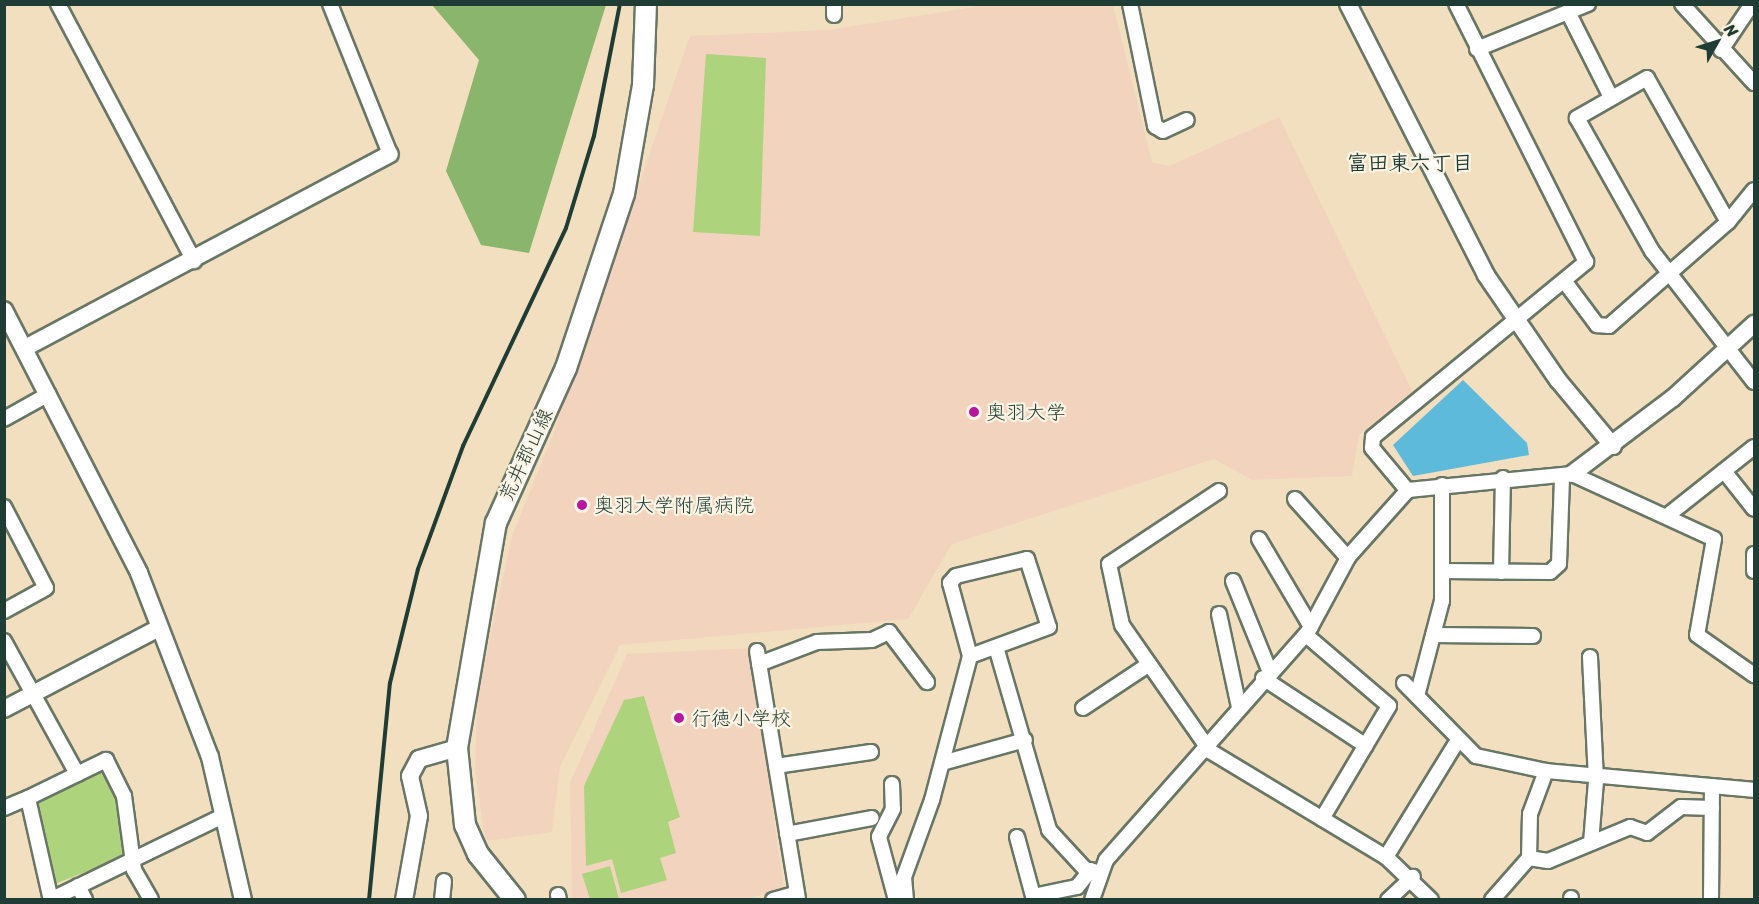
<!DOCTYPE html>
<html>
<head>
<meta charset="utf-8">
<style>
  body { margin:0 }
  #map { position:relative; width:1759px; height:904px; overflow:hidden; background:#f1dfbf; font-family:Sriracha,"Klee One",sans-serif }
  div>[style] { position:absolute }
  .built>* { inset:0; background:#f2d4be }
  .green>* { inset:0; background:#add37d }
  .forest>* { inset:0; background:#8ab56c }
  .water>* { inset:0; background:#5dbadb }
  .roads { filter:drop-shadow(2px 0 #687665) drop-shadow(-2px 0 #687665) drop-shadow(0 2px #687665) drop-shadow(0 -2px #687665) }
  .minor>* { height:14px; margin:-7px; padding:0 7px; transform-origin:7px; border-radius:7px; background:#fff }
  .tertiary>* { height:16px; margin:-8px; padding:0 8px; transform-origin:8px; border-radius:8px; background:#fff }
  .secondary>* { height:20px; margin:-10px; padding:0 10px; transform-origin:10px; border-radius:10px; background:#fff }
  .rail>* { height:4px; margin:-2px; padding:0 2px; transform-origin:2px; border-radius:2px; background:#1f3d34 }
  .dots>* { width:16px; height:16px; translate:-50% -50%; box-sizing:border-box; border:3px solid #fcf5e5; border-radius:50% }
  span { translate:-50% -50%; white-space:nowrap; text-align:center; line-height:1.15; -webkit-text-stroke:4.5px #fcf5e5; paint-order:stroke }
  .poi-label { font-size:20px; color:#1f3d34 }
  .left { translate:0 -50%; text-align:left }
  .street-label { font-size:20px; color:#1f3d34 }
  .neighbourhood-label { font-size:21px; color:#1f3d34; font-weight:700 }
  .frame { position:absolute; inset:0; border:6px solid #1f3d34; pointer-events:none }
  .north { position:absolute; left:1687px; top:12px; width:60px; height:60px; -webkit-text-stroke:4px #fcf5e5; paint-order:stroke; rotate:51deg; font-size:16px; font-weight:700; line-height:24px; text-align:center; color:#1f3d34 }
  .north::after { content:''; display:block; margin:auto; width:21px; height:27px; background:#1f3d34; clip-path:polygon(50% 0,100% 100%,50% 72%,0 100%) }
</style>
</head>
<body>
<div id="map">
  <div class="built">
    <i style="clip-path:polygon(986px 5px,1113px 5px,1152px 162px,1169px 166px,1279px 117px,1412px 391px,1359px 435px,1352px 476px,1252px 480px,1214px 459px,952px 544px,908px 619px,620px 645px,560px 767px,552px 832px,485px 841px,475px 768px,478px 693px,512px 536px,554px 432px,690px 36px,829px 30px)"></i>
    <i style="clip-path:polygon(750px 648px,784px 889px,745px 899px,572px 899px,570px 783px,627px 654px)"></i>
  </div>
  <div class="green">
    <i style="clip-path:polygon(706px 54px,766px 58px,760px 236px,693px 232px)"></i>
    <i style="clip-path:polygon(644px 696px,680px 817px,668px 822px,676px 853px,660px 858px,667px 880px,621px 893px,612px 859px,586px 866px,584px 786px,624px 700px)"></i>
    <i style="clip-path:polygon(102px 765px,119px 798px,125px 856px,50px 886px,34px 806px)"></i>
    <i style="clip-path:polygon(610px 866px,619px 899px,590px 899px,582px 874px)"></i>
  </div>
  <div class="forest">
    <i style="clip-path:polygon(432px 5px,606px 5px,529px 253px,481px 245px,446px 171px,479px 60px)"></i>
  </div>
  <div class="water">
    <i style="clip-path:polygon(1463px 380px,1527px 443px,1529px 455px,1413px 476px,1393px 445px)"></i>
  </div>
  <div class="roads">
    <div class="minor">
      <i style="left:58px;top:4px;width:291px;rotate:62.1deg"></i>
      <i style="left:330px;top:4px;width:162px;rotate:68.2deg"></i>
      <i style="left:1130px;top:4px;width:125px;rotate:78.4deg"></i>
      <i style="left:1155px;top:126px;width:9px;rotate:32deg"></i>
      <i style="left:1163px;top:131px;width:26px;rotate:-25deg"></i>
      <i style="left:1682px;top:4px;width:107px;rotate:47.7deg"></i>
      <i style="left:1568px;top:12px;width:95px;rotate:63.2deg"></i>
      <i style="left:834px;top:15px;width:11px;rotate:-90deg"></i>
      <i style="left:1477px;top:49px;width:120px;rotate:-22.1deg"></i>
      <i style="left:1721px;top:50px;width:55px;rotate:-56deg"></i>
      <i style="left:1728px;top:222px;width:165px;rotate:-119.4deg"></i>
      <i style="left:1647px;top:78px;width:81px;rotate:150.3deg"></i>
      <i style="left:1577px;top:118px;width:153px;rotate:60.6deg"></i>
      <i style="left:1652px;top:251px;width:166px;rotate:52.1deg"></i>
      <i style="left:1565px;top:282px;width:54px;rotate:53.3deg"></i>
      <i style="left:1597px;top:325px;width:12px;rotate:5deg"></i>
      <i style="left:1609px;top:326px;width:158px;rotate:-41.2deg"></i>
      <i style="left:1728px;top:222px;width:41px;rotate:-50.9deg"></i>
      <i style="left:4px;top:419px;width:51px;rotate:-29.1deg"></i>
      <i style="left:1724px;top:471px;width:48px;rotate:51.7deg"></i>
      <i style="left:1219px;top:491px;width:132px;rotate:146.4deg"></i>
      <i style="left:1109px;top:564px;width:62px;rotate:78deg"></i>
      <i style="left:1122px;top:625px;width:154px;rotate:55.1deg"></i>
      <i style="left:1210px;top:751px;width:205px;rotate:31.1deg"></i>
      <i style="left:1386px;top:857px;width:62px;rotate:43.7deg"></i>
      <i style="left:1408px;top:491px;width:56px;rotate:-129.9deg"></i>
      <i style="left:1372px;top:448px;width:11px;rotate:-85deg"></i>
      <i style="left:1373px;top:437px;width:276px;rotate:-39.4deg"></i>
      <i style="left:1586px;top:262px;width:289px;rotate:-116.7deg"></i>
      <i style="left:1295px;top:499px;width:79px;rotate:48.1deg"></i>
      <i style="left:4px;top:507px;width:91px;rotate:62.6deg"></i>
      <i style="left:46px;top:588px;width:48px;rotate:151.3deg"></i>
      <i style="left:1667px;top:516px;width:111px;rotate:-38.4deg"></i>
      <i style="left:1259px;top:539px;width:102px;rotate:59.4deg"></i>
      <i style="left:1754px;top:554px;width:17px;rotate:90deg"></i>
      <i style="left:1443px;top:571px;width:107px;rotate:0.5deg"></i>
      <i style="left:1550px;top:572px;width:12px;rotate:-42deg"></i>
      <i style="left:1559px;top:564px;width:88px;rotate:-88deg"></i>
      <i style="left:1501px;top:572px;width:94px;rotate:-88.8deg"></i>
      <i style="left:1233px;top:581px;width:98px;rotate:67.9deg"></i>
      <i style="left:1219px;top:614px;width:95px;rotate:77.9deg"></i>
      <i style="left:1306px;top:635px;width:109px;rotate:40.5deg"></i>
      <i style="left:1389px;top:706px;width:131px;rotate:120.7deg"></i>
      <i style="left:1433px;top:635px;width:100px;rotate:0.6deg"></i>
      <i style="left:4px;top:641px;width:152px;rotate:61.2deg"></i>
      <i style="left:996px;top:647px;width:191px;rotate:73.8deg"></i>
      <i style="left:1049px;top:830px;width:53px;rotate:47.3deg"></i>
      <i style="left:1085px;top:869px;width:16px;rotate:14deg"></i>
      <i style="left:757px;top:651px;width:252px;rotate:80.6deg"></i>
      <i style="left:1590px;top:657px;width:124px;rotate:87.2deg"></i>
      <i style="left:1596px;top:781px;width:62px;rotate:94.6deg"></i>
      <i style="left:759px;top:664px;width:62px;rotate:-20.8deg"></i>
      <i style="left:817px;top:642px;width:55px;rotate:-2.1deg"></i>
      <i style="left:872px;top:640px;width:19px;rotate:-25deg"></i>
      <i style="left:889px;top:632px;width:63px;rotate:52.8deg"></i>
      <i style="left:1263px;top:678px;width:123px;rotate:33.4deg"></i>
      <i style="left:1404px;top:683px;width:103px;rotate:45.4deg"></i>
      <i style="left:1476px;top:756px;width:72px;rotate:12.1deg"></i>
      <i style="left:1417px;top:696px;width:98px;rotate:-75.3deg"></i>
      <i style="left:1442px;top:601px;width:116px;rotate:-90deg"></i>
      <i style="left:1083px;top:708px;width:78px;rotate:-33.5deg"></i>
      <i style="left:942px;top:763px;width:86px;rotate:-15.5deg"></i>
      <i style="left:776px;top:766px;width:96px;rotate:-8.4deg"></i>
      <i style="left:892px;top:784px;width:25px;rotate:88deg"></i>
      <i style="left:893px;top:809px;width:31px;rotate:117deg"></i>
      <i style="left:879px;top:837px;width:65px;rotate:74.9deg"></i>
      <i style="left:4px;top:808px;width:26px;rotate:-23deg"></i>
      <i style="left:787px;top:834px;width:86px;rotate:-10.7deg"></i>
      <i style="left:1017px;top:837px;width:61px;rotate:74.8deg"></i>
      <i style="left:1033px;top:896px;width:45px;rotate:-11.6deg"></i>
      <i style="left:1077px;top:887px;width:22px;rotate:-51deg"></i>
      <i style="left:1386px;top:857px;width:137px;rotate:-58.4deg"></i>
      <i style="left:1529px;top:858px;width:19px;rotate:9deg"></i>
      <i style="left:1548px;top:861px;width:89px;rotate:-22.5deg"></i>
      <i style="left:1630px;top:827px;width:18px;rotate:19deg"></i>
      <i style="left:1647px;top:833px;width:43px;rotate:-37.4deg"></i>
      <i style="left:1681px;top:807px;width:31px;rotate:2deg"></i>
      <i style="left:78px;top:886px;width:16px;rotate:63deg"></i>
      <i style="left:558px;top:895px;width:5px;rotate:79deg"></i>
      <i style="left:50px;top:896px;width:100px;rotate:-102.7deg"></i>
      <i style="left:28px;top:798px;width:87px;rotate:-26deg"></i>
      <i style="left:106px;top:760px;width:40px;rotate:63.4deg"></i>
      <i style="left:124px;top:796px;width:75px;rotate:82.3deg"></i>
      <i style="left:134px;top:870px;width:34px;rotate:60deg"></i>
      <i style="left:50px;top:900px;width:192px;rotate:-25.9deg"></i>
      <i style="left:442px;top:900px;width:19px;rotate:-84deg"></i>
      <i style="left:773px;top:900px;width:25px;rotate:-16deg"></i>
      <i style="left:906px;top:900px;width:23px;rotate:-95deg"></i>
      <i style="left:904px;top:877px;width:82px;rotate:-70deg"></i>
      <i style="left:932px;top:800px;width:149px;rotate:-75.2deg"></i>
      <i style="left:970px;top:656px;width:76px;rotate:-105.3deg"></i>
      <i style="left:950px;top:583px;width:9px;rotate:-49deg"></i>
      <i style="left:956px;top:576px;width:73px;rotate:-13.5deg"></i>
      <i style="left:1027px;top:559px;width:71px;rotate:72.1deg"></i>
      <i style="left:1049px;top:627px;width:84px;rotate:159.8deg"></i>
      <i style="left:1092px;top:900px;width:42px;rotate:-70.7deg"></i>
      <i style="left:1106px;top:860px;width:305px;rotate:-48.5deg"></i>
      <i style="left:1308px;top:632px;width:86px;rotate:-61.7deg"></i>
      <i style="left:1349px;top:556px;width:89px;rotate:-48.2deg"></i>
      <i style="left:1408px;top:490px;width:165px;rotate:-5.6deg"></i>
      <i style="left:1572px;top:474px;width:156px;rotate:24.6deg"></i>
      <i style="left:1714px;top:539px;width:97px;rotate:100deg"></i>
      <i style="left:1697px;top:635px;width:70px;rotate:35.1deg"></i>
      <i style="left:1388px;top:900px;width:34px;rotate:-43deg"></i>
      <i style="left:1492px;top:900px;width:56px;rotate:-48.6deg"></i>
      <i style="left:1529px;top:858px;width:44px;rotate:-88.7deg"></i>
      <i style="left:1530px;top:814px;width:46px;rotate:-69.6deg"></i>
      <i style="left:1546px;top:771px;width:209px;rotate:5.2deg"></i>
      <i style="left:1571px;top:900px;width:2px;rotate:-90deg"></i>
      <i style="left:1711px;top:900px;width:114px;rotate:-89.5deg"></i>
    </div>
    <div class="tertiary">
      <i style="left:1348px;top:4px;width:304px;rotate:63deg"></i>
      <i style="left:1486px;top:275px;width:127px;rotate:55.6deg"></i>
      <i style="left:1558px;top:380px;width:86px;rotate:50.2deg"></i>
      <i style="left:4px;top:310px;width:296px;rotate:62.8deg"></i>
      <i style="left:139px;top:573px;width:197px;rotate:68.9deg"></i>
      <i style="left:210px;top:757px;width:147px;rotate:77deg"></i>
      <i style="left:25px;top:348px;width:413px;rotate:-28deg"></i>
      <i style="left:1572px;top:474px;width:126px;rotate:-37deg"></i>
      <i style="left:1673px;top:398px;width:110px;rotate:-42.4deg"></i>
      <i style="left:4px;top:709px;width:175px;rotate:-27.6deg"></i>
      <i style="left:404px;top:900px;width:85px;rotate:-79.9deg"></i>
      <i style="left:419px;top:816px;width:41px;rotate:-102.7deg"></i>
      <i style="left:410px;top:776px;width:19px;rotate:-62deg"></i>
      <i style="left:419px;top:759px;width:40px;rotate:-16deg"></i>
    </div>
    <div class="secondary">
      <i style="left:515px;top:900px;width:59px;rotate:-128.8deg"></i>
      <i style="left:478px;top:854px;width:32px;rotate:-114deg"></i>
      <i style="left:465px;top:825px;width:77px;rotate:-95.9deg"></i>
      <i style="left:457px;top:748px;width:228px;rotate:-80.2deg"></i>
      <i style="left:496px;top:523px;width:170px;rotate:-65.7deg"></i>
      <i style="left:566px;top:368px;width:183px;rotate:-71.6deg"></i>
      <i style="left:624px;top:194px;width:111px;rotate:-80.1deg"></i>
      <i style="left:643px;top:85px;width:81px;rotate:-87.9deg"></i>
    </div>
  </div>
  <div class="rail">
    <i style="left:369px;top:900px;width:218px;rotate:-84.5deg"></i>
    <i style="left:390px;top:683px;width:117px;rotate:-76.2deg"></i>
    <i style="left:418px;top:569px;width:131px;rotate:-69.9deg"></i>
    <i style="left:463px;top:446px;width:241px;rotate:-64.7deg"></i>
    <i style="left:566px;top:228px;width:96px;rotate:-73.1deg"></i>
    <i style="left:594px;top:136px;width:135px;rotate:-78.9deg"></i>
  </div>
  <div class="dots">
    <i style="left:974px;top:412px;background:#b5179e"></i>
    <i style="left:582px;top:505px;background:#b5179e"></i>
    <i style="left:679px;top:718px;background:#b5179e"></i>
  </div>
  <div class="poi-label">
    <span class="left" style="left:986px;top:412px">奥羽大学</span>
    <span class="left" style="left:594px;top:505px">奥羽大学附属病院</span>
    <span class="left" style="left:691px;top:718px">行徳小学校</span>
  </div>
  <div class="street-label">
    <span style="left:526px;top:455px;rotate:-65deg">荒井郡山線</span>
  </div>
  <div class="neighbourhood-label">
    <span style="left:1410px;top:163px">富田東六丁目</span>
  </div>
  <div class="frame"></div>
  <div class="north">N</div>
</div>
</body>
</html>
